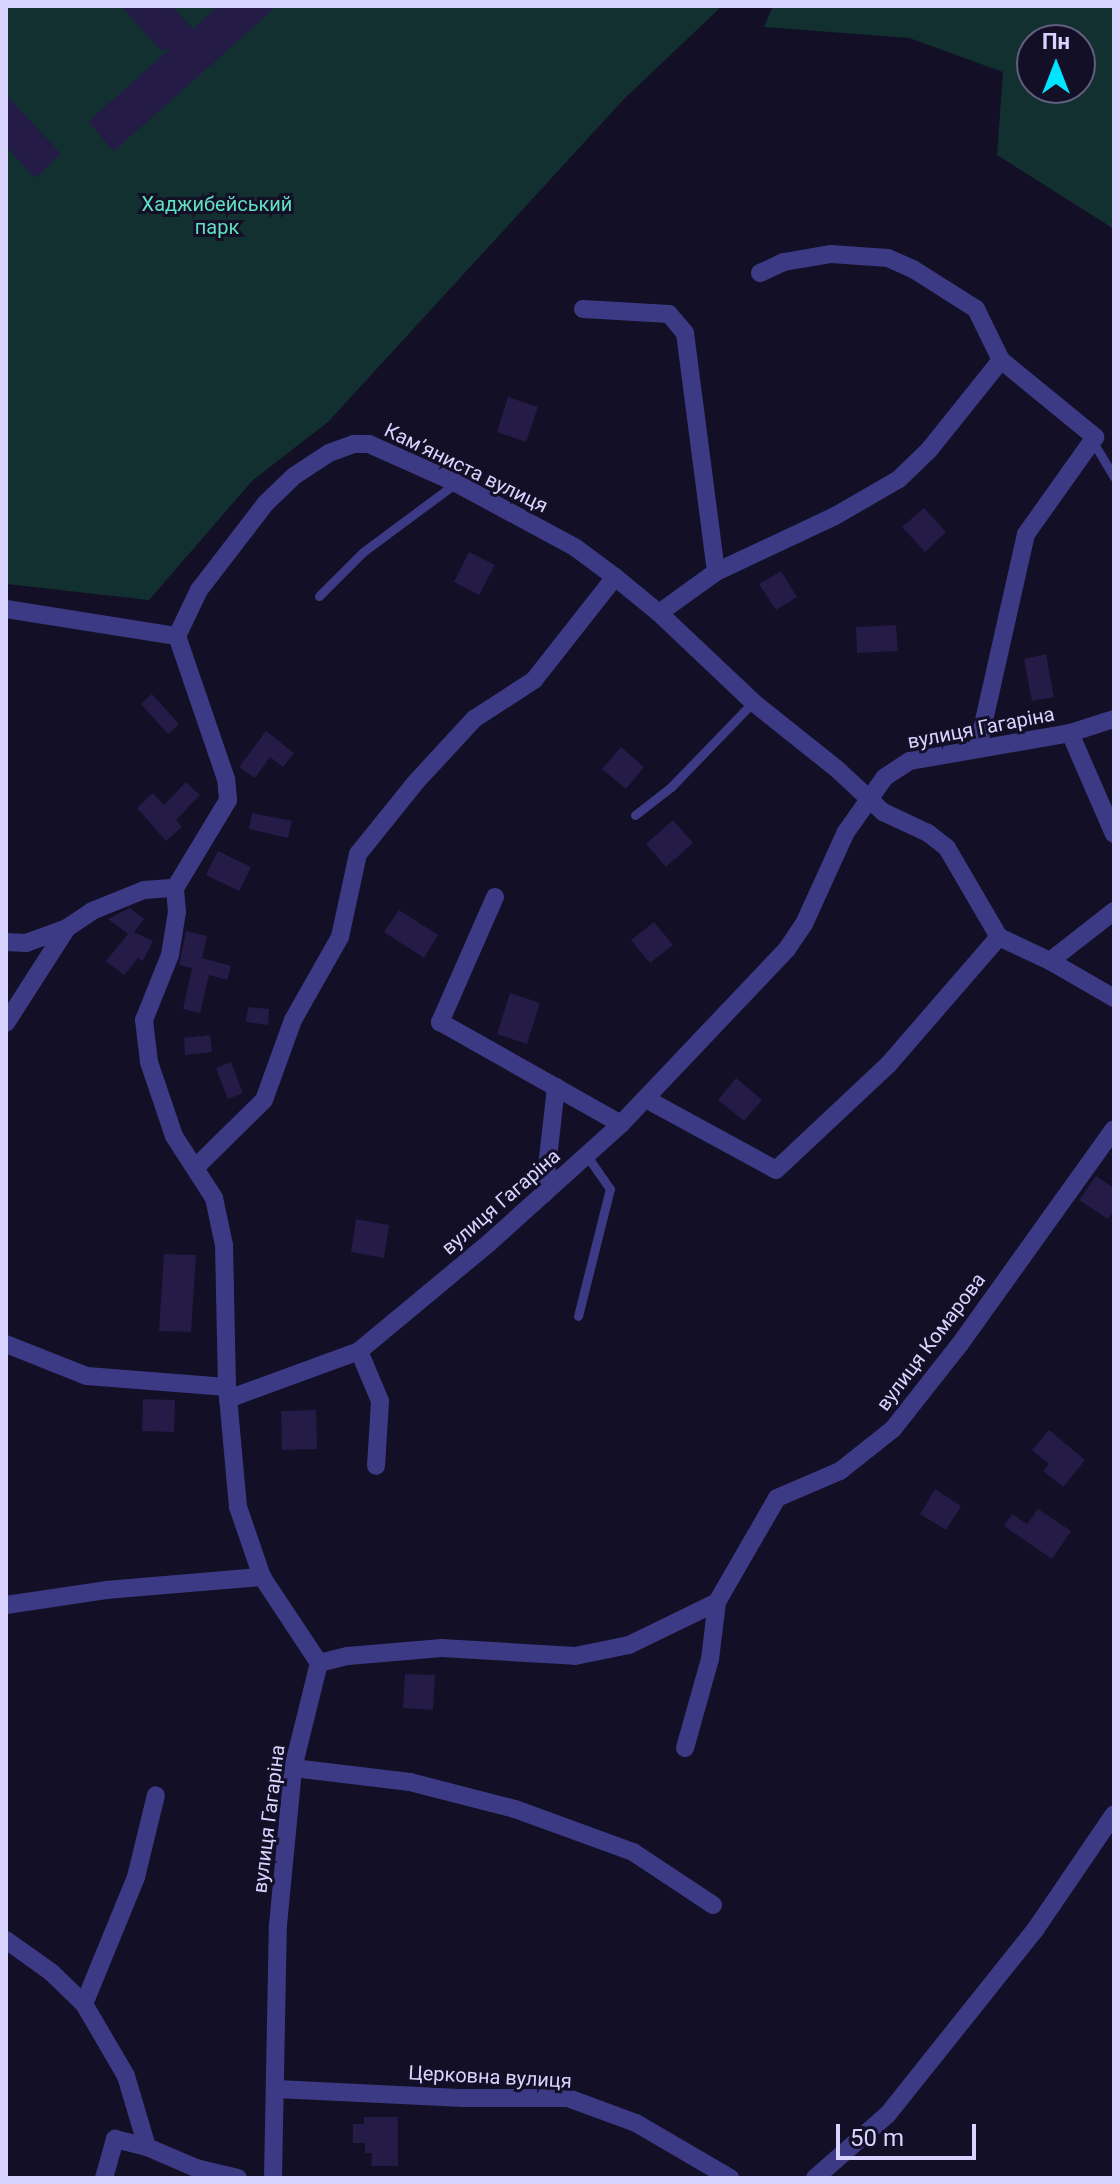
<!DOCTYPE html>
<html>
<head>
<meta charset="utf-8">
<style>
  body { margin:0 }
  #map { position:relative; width:1120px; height:2184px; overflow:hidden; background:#130f26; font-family:Roboto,sans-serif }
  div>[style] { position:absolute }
  .green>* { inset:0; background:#12302f }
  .building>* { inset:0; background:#241b47 }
  .lane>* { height:9px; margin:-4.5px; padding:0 4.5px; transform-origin:4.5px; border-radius:4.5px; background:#3d3a85 }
  .street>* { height:18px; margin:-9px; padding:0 9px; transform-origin:9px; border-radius:9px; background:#3d3a85 }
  span { translate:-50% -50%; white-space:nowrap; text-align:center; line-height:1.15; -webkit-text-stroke:6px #130f26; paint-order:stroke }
  .park-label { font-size:20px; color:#5fe0c0 }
  .street-label { font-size:20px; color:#d9d4ff }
  .frame { position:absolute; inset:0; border:8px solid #d9d4ff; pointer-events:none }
  .north { position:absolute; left:1016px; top:24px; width:80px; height:80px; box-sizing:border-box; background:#130f26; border:2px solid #625e7d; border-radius:50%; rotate:0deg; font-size:22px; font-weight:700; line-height:32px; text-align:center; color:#d9d4ff }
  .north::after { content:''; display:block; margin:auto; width:28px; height:36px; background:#00e5ff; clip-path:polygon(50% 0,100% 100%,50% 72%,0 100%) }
  .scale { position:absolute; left:836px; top:2124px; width:140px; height:36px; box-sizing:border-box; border:4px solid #d9d4ff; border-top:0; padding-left:10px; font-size:24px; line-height:28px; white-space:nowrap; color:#d9d4ff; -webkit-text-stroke:6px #130f26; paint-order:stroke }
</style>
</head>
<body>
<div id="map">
  <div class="green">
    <i style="clip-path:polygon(6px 6px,722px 6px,624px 99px,328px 422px,253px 480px,149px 600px,6px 584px)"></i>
    <i style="clip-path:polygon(evenodd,773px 6px,1114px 6px,1114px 229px,997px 155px,1003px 72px,909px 38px,764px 27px,773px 6px,1032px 40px,1080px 40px,1080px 88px,1032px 88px,1032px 40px)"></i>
  </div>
  <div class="building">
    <i style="clip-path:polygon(121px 6px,172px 6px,193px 29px,218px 6px,277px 6px,114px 151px,88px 122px,170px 49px,160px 50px)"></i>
    <i style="clip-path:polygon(6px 95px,61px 154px,35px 178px,6px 146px)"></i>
    <i style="clip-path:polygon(508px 397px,538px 407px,526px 442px,497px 432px)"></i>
    <i style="clip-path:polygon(924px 508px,946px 532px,925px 552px,902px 527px)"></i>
    <i style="clip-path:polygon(469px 552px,495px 565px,479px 595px,454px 582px)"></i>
    <i style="clip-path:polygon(781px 571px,797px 597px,776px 610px,759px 584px)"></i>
    <i style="clip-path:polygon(896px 625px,898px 651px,857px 653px,856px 627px)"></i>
    <i style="clip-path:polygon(1046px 654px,1054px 697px,1032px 701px,1024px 659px)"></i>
    <i style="clip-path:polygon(152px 694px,179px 724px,168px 734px,141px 704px)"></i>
    <i style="clip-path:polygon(266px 731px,294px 753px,283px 767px,270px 757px,255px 778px,239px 767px)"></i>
    <i style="clip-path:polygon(621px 747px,644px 767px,626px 789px,602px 769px)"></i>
    <i style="clip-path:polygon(186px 782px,200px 795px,176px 820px,182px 827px,166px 841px,137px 808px,153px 793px,164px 805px)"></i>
    <i style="clip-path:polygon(252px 813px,292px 821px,288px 838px,249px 829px)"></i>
    <i style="clip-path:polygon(673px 820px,693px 843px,666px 867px,646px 844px)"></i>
    <i style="clip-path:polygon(218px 851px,251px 867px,239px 891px,206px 875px)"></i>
    <i style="clip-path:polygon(130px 908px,144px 919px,134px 932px,153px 941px,143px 961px,138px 958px,124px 975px,106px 961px,128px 934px,108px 919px)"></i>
    <i style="clip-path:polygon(399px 910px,438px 935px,424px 958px,384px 932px)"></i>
    <i style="clip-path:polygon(654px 922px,673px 945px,650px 963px,631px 940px)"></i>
    <i style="clip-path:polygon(186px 931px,207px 936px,202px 958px,231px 966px,227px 980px,209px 975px,200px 1013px,183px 1009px,192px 968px,179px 965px)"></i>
    <i style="clip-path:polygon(510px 993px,540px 1003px,527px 1044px,497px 1034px)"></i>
    <i style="clip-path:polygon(248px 1007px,269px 1009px,268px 1025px,246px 1022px)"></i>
    <i style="clip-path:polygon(210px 1035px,212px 1052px,185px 1055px,184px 1038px)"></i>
    <i style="clip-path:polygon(231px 1062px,243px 1093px,228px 1099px,216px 1068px)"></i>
    <i style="clip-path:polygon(736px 1078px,762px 1100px,744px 1121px,718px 1100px)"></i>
    <i style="clip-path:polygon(1096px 1176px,1114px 1188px,1114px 1210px,1108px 1219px,1079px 1200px)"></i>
    <i style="clip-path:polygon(356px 1219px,389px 1225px,384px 1258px,351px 1252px)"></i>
    <i style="clip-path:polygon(164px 1254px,196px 1255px,191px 1332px,159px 1331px)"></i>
    <i style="clip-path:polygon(143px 1399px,175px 1400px,174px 1432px,142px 1431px)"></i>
    <i style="clip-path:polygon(316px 1410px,317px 1449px,282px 1450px,281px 1411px)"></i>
    <i style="clip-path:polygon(1049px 1430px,1085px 1460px,1063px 1487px,1043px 1471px,1049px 1464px,1032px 1450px)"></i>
    <i style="clip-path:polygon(935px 1489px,961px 1506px,946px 1530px,920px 1514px)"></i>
    <i style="clip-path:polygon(1038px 1509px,1071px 1531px,1052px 1559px,1004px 1526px,1012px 1514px,1027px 1524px)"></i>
    <i style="clip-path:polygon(405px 1674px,435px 1675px,433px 1710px,403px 1708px)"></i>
    <i style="clip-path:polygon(364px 2117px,398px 2117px,398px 2166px,371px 2166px,372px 2153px,365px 2153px,365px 2143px,353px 2143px,353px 2124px,364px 2124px)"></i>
  </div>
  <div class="lane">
    <i style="left:1093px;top:442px;width:41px;rotate:59deg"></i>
    <i style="left:319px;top:596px;width:62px;rotate:-45deg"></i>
    <i style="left:363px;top:552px;width:116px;rotate:-36.6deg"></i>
    <i style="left:635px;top:815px;width:46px;rotate:-37.9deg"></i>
    <i style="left:671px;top:787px;width:118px;rotate:-46deg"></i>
    <i style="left:578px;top:1316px;width:131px;rotate:-75.9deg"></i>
    <i style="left:610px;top:1189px;width:40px;rotate:-124.9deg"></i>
  </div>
  <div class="street">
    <i style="left:760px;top:273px;width:26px;rotate:-25deg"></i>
    <i style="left:784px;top:262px;width:48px;rotate:-9.7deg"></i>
    <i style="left:831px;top:254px;width:57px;rotate:4deg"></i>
    <i style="left:888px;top:258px;width:27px;rotate:24deg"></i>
    <i style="left:913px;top:269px;width:75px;rotate:32.4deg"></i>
    <i style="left:976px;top:309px;width:57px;rotate:63.9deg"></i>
    <i style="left:1001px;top:360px;width:122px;rotate:39.3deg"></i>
    <i style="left:1095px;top:437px;width:119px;rotate:125.4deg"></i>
    <i style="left:1026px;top:534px;width:218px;rotate:102.7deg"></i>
    <i style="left:583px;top:309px;width:86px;rotate:3.3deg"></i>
    <i style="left:669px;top:314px;width:25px;rotate:50deg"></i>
    <i style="left:685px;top:333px;width:241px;rotate:82.6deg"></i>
    <i style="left:6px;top:609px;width:173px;rotate:9deg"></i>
    <i style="left:659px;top:613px;width:70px;rotate:-35.7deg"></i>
    <i style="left:716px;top:572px;width:132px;rotate:-25.2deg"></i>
    <i style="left:835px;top:516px;width:74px;rotate:-30deg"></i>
    <i style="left:899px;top:479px;width:42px;rotate:-44deg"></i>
    <i style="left:929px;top:450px;width:115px;rotate:-51.3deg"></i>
    <i style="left:1070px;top:733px;width:110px;rotate:66.5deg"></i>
    <i style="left:495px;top:897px;width:137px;rotate:113.7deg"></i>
    <i style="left:440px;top:1022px;width:208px;rotate:29.4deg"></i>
    <i style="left:6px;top:942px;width:20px;rotate:3deg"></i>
    <i style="left:26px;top:943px;width:44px;rotate:-20.1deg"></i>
    <i style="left:1050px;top:961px;width:74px;rotate:30deg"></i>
    <i style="left:6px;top:1023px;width:113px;rotate:-57.3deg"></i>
    <i style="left:67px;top:928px;width:30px;rotate:-34deg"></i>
    <i style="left:92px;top:911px;width:56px;rotate:-22deg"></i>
    <i style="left:144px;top:890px;width:31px;rotate:-4deg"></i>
    <i style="left:646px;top:1099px;width:148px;rotate:28.6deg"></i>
    <i style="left:776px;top:1170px;width:154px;rotate:-43.2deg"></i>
    <i style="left:888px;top:1065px;width:169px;rotate:-49.1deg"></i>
    <i style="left:196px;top:1167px;width:95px;rotate:-44.6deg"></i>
    <i style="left:264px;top:1100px;width:85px;rotate:-70.1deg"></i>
    <i style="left:293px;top:1020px;width:95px;rotate:-60.5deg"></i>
    <i style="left:340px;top:937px;width:85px;rotate:-77.8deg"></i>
    <i style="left:358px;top:854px;width:91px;rotate:-51.2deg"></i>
    <i style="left:415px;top:783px;width:87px;rotate:-47.3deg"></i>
    <i style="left:474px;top:719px;width:72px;rotate:-33deg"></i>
    <i style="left:534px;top:680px;width:131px;rotate:-51.8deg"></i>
    <i style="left:544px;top:1194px;width:108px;rotate:-83.6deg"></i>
    <i style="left:6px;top:1344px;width:87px;rotate:21.6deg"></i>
    <i style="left:87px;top:1376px;width:140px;rotate:4.5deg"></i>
    <i style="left:359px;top:1351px;width:54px;rotate:67.2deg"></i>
    <i style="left:380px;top:1401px;width:65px;rotate:93.5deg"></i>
    <i style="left:228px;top:1399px;width:140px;rotate:-20.1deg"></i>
    <i style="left:359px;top:1351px;width:169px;rotate:-39.7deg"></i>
    <i style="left:489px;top:1243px;width:178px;rotate:-42deg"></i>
    <i style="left:621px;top:1124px;width:241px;rotate:-46.5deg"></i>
    <i style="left:787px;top:949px;width:30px;rotate:-56deg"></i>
    <i style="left:804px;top:924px;width:101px;rotate:-65.5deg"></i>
    <i style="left:846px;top:832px;width:67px;rotate:-54.7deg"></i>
    <i style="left:885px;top:777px;width:30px;rotate:-33deg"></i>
    <i style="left:910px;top:761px;width:162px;rotate:-9.9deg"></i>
    <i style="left:1070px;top:733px;width:46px;rotate:-17.7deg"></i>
    <i style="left:6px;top:1605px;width:101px;rotate:-8.5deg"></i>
    <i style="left:106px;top:1590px;width:157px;rotate:-4.8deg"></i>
    <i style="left:319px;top:1663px;width:30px;rotate:-14deg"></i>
    <i style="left:348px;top:1656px;width:94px;rotate:-4.9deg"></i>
    <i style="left:442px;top:1648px;width:133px;rotate:3.4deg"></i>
    <i style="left:575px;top:1656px;width:55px;rotate:-11.5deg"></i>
    <i style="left:629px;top:1645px;width:98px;rotate:-26deg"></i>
    <i style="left:717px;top:1602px;width:120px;rotate:-60deg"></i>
    <i style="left:777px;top:1498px;width:69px;rotate:-23.2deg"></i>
    <i style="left:840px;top:1471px;width:68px;rotate:-38.4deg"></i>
    <i style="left:893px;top:1429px;width:108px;rotate:-51.8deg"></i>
    <i style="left:960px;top:1344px;width:264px;rotate:-54.4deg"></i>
    <i style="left:685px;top:1748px;width:92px;rotate:-74.3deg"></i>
    <i style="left:710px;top:1659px;width:57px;rotate:-83deg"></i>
    <i style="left:293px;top:1768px;width:118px;rotate:6.8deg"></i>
    <i style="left:410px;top:1782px;width:108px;rotate:14.4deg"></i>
    <i style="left:515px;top:1809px;width:126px;rotate:20deg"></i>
    <i style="left:633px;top:1852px;width:96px;rotate:33.5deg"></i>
    <i style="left:6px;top:1940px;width:55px;rotate:35.4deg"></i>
    <i style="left:51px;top:1972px;width:46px;rotate:44.1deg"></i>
    <i style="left:84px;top:2004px;width:83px;rotate:59.7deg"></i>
    <i style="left:126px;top:2076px;width:74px;rotate:73.5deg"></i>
    <i style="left:147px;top:2147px;width:53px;rotate:23.2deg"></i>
    <i style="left:196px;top:2168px;width:43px;rotate:13.4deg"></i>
    <i style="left:84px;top:2004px;width:137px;rotate:-67.7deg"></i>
    <i style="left:136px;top:1877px;width:84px;rotate:-76.3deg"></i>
    <i style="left:277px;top:2089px;width:187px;rotate:2.8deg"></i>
    <i style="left:464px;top:2098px;width:104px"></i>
    <i style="left:568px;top:2098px;width:72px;rotate:20.2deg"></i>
    <i style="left:636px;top:2123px;width:109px;rotate:30.3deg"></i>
    <i style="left:104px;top:2178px;width:41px;rotate:-74.2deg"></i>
    <i style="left:115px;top:2139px;width:33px;rotate:14deg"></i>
    <i style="left:273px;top:2178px;width:253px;rotate:-88.9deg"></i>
    <i style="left:278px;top:1925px;width:158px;rotate:-84.5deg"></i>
    <i style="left:293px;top:1768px;width:108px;rotate:-76.1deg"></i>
    <i style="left:319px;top:1663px;width:103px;rotate:-123.5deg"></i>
    <i style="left:262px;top:1577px;width:74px;rotate:-108.9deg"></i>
    <i style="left:238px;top:1507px;width:121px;rotate:-95.2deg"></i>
    <i style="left:227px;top:1387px;width:142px;rotate:-91.2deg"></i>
    <i style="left:224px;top:1245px;width:48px;rotate:-102deg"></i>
    <i style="left:214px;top:1198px;width:74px;rotate:-122.8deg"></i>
    <i style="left:174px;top:1136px;width:78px;rotate:-108.7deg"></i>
    <i style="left:149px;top:1062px;width:42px;rotate:-96.8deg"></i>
    <i style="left:144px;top:1020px;width:70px;rotate:-68.2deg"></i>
    <i style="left:170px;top:955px;width:44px;rotate:-80.8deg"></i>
    <i style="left:177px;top:912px;width:24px;rotate:-95deg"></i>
    <i style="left:175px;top:888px;width:103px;rotate:-58.9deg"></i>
    <i style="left:228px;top:800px;width:21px;rotate:-95deg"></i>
    <i style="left:226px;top:779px;width:151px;rotate:-108.9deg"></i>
    <i style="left:177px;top:636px;width:51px;rotate:-64.4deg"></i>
    <i style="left:199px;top:590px;width:110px;rotate:-52.4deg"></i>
    <i style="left:266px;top:503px;width:39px;rotate:-44deg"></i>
    <i style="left:294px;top:476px;width:42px;rotate:-33.3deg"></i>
    <i style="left:329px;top:453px;width:27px;rotate:-20deg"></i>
    <i style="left:354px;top:444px;width:15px"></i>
    <i style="left:369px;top:444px;width:95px;rotate:24.1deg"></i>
    <i style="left:456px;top:483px;width:136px;rotate:28.4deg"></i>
    <i style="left:576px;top:548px;width:49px;rotate:36.6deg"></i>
    <i style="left:615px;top:577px;width:57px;rotate:39.3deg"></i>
    <i style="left:659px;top:613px;width:129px;rotate:43.4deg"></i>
    <i style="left:753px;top:702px;width:107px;rotate:38.6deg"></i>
    <i style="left:837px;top:769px;width:63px;rotate:43.1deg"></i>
    <i style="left:883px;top:812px;width:50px;rotate:25deg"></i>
    <i style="left:928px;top:833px;width:24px;rotate:38deg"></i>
    <i style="left:947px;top:848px;width:103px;rotate:59.7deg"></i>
    <i style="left:999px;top:937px;width:56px;rotate:25.2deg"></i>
    <i style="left:1050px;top:961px;width:81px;rotate:-38deg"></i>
    <i style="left:815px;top:2178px;width:97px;rotate:-41.2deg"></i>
    <i style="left:888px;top:2114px;width:236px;rotate:-51.4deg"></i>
    <i style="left:1035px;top:1930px;width:140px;rotate:-55.7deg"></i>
  </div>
  <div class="park-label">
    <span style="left:217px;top:216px">Хаджибейський<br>парк</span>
  </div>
  <div class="street-label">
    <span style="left:466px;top:468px;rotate:26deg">Камʼяниста вулиця</span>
    <span style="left:981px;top:728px;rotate:-11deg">вулиця Гагаріна</span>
    <span style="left:501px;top:1202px;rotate:-41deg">вулиця Гагаріна</span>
    <span style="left:931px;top:1342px;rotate:-53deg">вулиця Комарова</span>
    <span style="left:269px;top:1819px;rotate:-83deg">вулиця Гагаріна</span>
    <span style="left:490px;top:2077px;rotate:3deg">Церковна вулиця</span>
  </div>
  <div class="frame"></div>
  <div class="north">Пн</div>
  <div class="scale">50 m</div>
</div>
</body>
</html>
